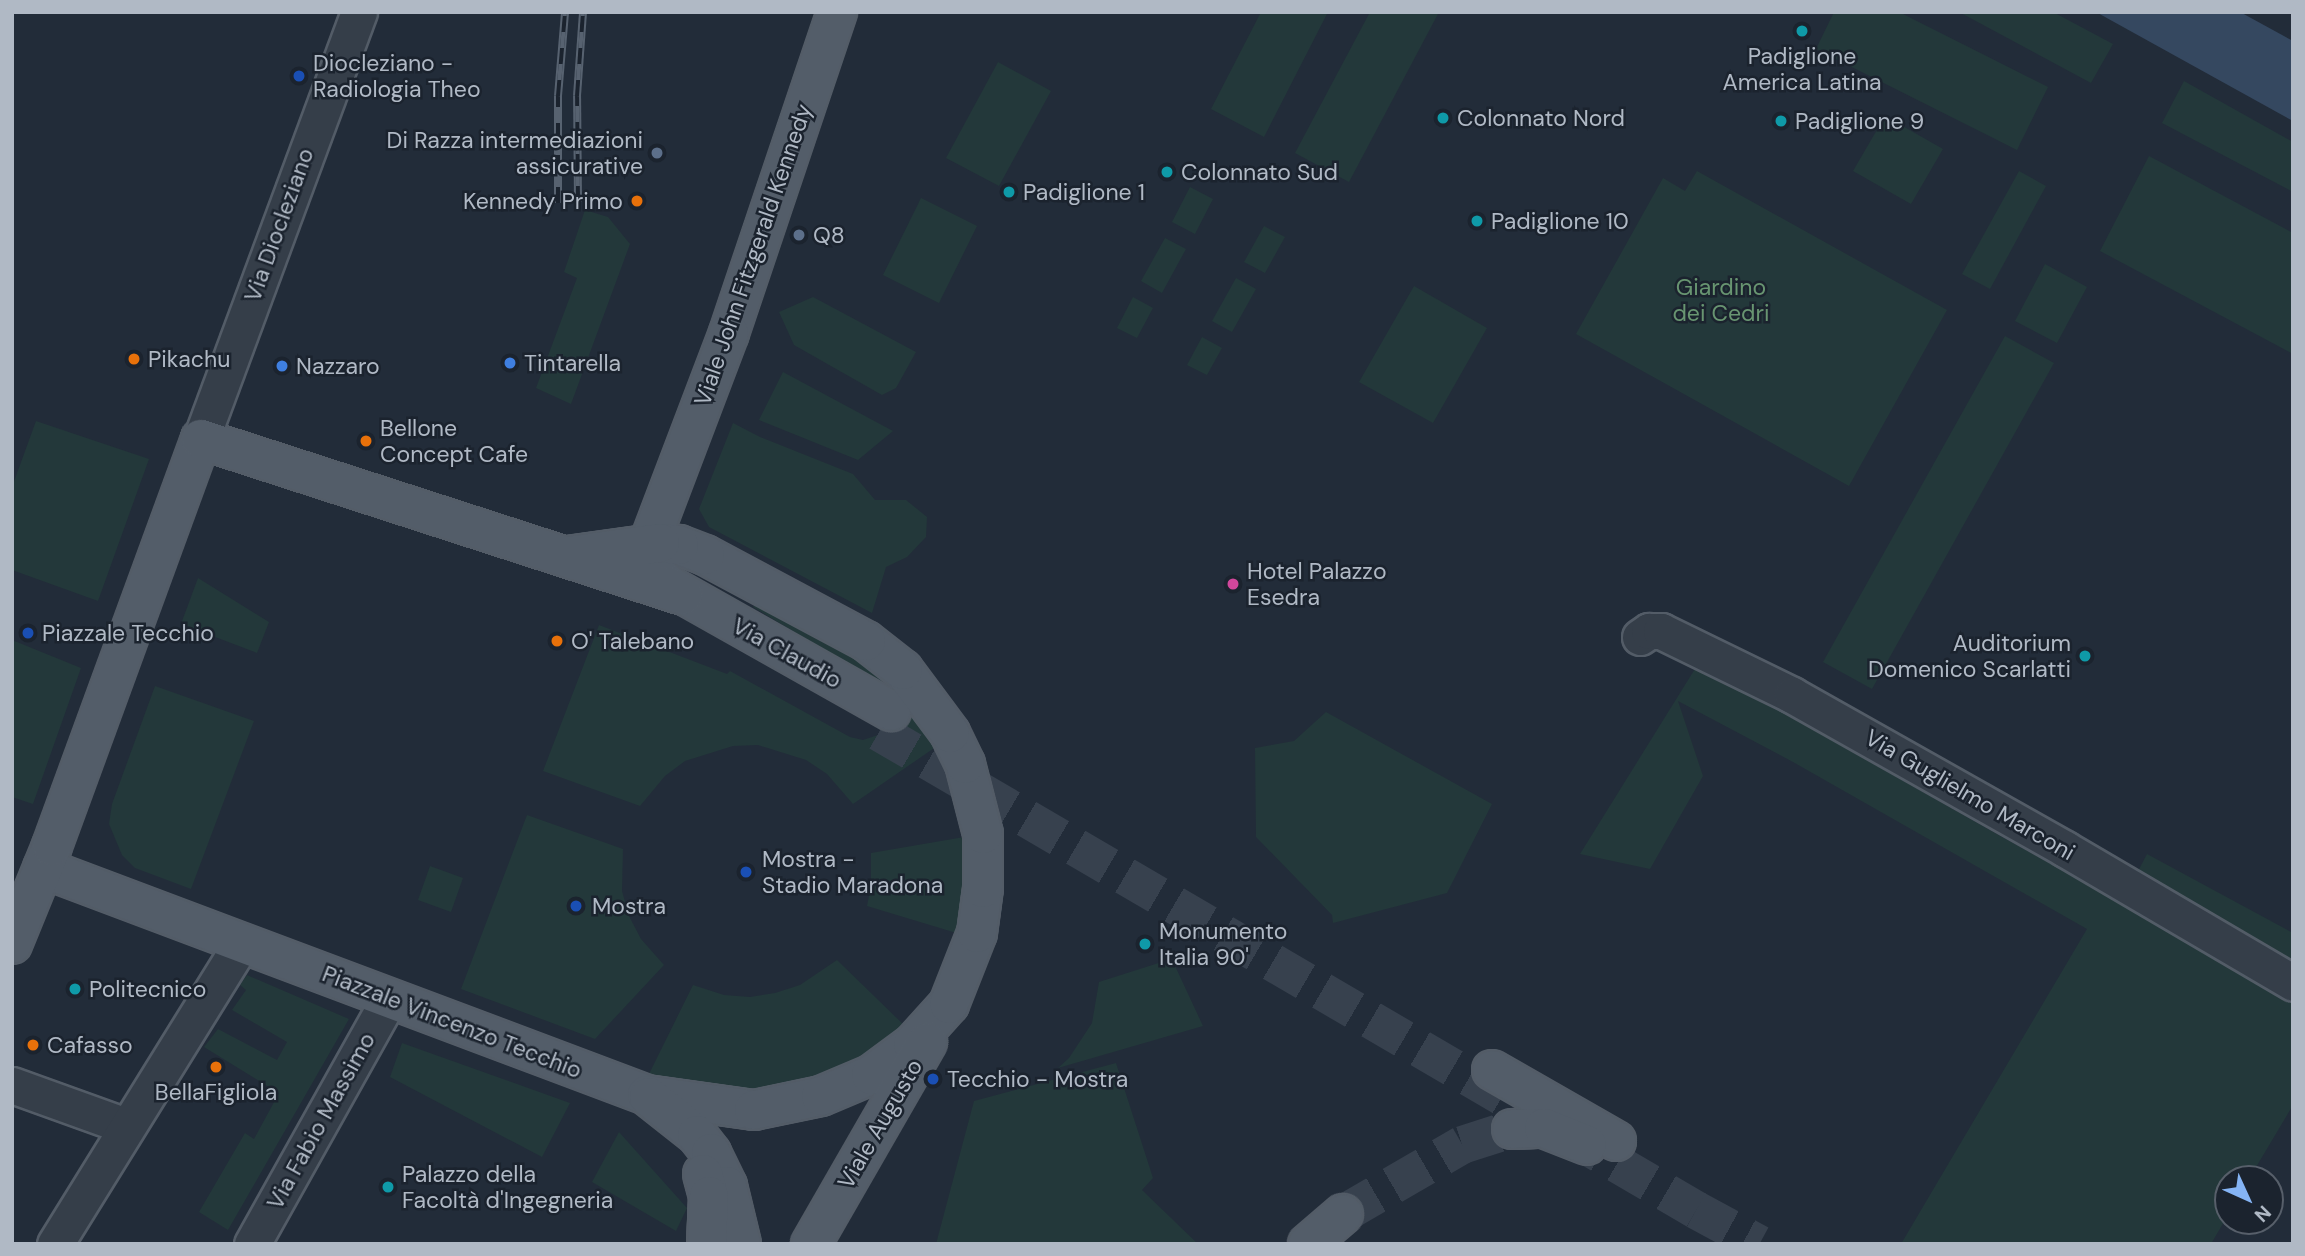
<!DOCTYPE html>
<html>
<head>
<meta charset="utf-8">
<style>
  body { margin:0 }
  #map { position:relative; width:2305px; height:1256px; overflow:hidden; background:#222c39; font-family:"DM Sans",sans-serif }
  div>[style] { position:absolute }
  .green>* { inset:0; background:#23383a }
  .water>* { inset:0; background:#354860 }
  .major-tunnel>* { height:38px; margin-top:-19px; transform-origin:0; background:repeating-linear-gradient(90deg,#37414e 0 38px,transparent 0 57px) }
  .roads { filter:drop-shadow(2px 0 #535c67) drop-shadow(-2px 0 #535c67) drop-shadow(0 2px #535c67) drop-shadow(0 -2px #535c67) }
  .minor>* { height:35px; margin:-17.5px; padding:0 17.5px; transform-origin:17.5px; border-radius:17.5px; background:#353e49 }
  .major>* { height:38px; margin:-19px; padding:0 19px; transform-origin:19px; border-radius:19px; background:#535d69 }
  .rail>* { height:8px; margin-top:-4px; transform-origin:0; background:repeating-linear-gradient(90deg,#1b232e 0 16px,#576270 0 32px); box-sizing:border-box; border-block:2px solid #576270 }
  .dots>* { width:19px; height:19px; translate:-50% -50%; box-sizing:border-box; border:4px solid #1b232e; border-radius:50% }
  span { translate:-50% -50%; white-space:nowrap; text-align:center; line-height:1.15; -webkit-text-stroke:5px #1b232e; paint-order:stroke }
  .poi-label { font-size:23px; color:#b0b9c5 }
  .left { translate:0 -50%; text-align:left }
  .right { translate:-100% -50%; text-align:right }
  .street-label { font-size:23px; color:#b0b9c5 }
  .park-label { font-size:23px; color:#689571 }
  .frame { position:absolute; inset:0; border:14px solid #b0b9c5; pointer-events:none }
  .north { position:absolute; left:2214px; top:1165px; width:70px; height:70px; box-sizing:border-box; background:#1b232e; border:2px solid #575f6a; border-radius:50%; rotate:135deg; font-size:19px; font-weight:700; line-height:28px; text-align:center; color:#b0b9c5 }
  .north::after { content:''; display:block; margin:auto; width:24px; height:32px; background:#85b4f5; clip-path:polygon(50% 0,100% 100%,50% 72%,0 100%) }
</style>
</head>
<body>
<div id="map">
  <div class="green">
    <i style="clip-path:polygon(1261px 12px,1328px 12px,1264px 137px,1211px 109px)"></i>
    <i style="clip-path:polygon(1370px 12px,1439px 12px,1349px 182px,1295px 153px)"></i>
    <i style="clip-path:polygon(1834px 12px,1899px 12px,2048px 87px,2017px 150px,1816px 49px)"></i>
    <i style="clip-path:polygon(1959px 12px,2053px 12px,2113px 44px,2091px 83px)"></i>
    <i style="clip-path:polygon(998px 62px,1051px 91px,999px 186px,946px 158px)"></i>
    <i style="clip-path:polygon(2184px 81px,2293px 142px,2293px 192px,2162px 123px)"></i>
    <i style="clip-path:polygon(1885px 116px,1943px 149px,1911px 204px,1853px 171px)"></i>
    <i style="clip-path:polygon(2149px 156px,2293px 233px,2293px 354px,2100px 251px)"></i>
    <i style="clip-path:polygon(1697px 171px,1947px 310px,1849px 486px,1576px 334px,1663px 178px,1685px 191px)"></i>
    <i style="clip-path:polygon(2019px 171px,2046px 186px,1990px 289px,1962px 274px)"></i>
    <i style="clip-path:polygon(1190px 187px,1213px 199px,1195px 234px,1172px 222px)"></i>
    <i style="clip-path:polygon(921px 198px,977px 226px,939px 303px,883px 275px)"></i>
    <i style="clip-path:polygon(585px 210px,608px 217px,630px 244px,571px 404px,536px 388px,577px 278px,564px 272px)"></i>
    <i style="clip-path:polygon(1264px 226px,1285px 237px,1265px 273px,1244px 262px)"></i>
    <i style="clip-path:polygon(1165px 238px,1186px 249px,1162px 293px,1141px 281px)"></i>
    <i style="clip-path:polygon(2045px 264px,2087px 287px,2057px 343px,2015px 321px)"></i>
    <i style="clip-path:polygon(1236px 278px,1256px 289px,1232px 332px,1212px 321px)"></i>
    <i style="clip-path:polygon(1414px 286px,1487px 328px,1433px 423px,1359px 382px)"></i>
    <i style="clip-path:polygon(813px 297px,916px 352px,896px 388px,882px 395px,794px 345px,779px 312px)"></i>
    <i style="clip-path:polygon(1133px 297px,1153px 308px,1137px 338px,1117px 328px)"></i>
    <i style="clip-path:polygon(2005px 336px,2054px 363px,1872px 689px,1823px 662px)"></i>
    <i style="clip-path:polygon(1202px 337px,1222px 348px,1207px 375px,1187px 365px)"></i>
    <i style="clip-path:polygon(783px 372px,893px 431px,858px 460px,759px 420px)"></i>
    <i style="clip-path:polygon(36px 421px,149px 459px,98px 601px,12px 570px,12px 487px)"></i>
    <i style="clip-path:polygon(733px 423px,760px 437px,853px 474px,875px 500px,906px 500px,927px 517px,926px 537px,907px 557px,886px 567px,872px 613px,709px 527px,699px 509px)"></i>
    <i style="clip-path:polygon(198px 578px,269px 622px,257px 653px,181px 624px)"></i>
    <i style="clip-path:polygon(755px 604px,826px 637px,894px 683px,940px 744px,853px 804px,827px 774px,806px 760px,758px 745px,733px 746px,685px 761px,665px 776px,640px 806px,543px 771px,599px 625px,727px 674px,730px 671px,850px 737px,863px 740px,878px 735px,887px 723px,883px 685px,753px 607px)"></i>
    <i style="clip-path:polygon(12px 640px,81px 668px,33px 804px,12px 797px)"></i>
    <i style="clip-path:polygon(1698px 664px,2002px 837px,2293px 996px,2293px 1105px,2249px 1179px,2228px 1179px,2228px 1215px,2211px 1244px,1901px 1244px,2087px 929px,1793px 762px,1678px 701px,1703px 776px,1650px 869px,1580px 854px)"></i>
    <i style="clip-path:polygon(155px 686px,254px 721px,191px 889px,135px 868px,122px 855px,109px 824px,112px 804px)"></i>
    <i style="clip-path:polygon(1326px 712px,1492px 804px,1447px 893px,1333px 923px,1332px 915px,1256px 837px,1255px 748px,1294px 741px)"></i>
    <i style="clip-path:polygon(527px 815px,623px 849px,622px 891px,629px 916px,641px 939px,664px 965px,595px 1039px,461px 989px)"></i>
    <i style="clip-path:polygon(970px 836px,963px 935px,867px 906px,871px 886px,871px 853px)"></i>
    <i style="clip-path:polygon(2147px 854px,2293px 933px,2293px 963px,2136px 875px)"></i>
    <i style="clip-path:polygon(430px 866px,463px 878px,451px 912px,418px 900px)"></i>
    <i style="clip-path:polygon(837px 960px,907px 1028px,871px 1058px,778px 1094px,680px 1087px,649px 1074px,693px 985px,724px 995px,750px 997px,775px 993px,800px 985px)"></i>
    <i style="clip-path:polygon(1165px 961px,1170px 961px,1176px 968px,1203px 1026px,1058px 1068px,1069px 1058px,1092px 1023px,1099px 982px)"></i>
    <i style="clip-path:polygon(247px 975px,349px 1019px,228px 1230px,199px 1212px,245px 1133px,254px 1139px,279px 1093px,204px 1047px,218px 1029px,277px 1060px,287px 1042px,232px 1010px,246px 990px,240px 985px)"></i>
    <i style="clip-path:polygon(402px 1043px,570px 1103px,542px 1157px,390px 1077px)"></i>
    <i style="clip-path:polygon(1116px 1063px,1153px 1178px,1142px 1190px,1198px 1244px,936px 1244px,974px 1101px)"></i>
    <i style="clip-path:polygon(619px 1132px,687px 1208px,676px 1231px,592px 1182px)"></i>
  </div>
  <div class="water">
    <i style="clip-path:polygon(2096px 12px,2240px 12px,2293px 41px,2293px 121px)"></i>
  </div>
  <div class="major-tunnel">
    <i style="left:879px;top:732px;width:947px;rotate:30.33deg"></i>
    <i style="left:1696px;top:1210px;width:72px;rotate:28.4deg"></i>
    <i style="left:1343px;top:1214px;width:138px;rotate:-30.1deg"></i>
    <i style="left:1462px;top:1145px;width:52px;rotate:-17.7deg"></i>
  </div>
  <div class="roads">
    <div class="minor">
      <i style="left:201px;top:439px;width:455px;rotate:-69.7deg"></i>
      <i style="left:1640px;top:637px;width:11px;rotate:-34deg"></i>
      <i style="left:1649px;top:631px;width:12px"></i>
      <i style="left:1661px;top:631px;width:146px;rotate:26deg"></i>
      <i style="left:1792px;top:695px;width:313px;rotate:29.4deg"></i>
      <i style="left:2065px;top:849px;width:264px;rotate:30.4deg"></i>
      <i style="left:12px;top:1085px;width:121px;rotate:19.8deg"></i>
      <i style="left:55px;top:1244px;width:353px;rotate:-58.2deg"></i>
      <i style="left:252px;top:1244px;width:281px;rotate:-60.8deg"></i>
    </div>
    <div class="major">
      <i style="left:837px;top:12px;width:339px;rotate:108.6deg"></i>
      <i style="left:729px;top:333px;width:226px;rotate:110.8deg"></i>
      <i style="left:649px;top:544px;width:12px;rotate:95deg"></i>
      <i style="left:648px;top:556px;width:14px;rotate:73deg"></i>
      <i style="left:652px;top:569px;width:24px;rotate:45deg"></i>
      <i style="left:669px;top:586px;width:255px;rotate:29.4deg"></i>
      <i style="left:43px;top:868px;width:645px;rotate:20.6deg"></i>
      <i style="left:647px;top:1095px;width:108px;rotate:8deg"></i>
      <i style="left:754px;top:1110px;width:68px;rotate:-11.8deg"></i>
      <i style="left:821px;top:1096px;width:54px;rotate:-22.8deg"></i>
      <i style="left:871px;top:1075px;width:52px;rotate:-36.4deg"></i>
      <i style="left:913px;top:1044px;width:54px;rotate:-48deg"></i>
      <i style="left:949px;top:1004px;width:76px;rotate:-68.5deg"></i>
      <i style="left:977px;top:933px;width:45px;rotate:-82.4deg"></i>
      <i style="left:983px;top:888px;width:54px;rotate:-90deg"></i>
      <i style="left:983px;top:834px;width:72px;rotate:-104.4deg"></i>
      <i style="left:965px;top:764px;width:34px;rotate:-116deg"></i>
      <i style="left:950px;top:733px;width:79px;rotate:-126.7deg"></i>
      <i style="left:903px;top:670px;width:47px;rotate:-141.9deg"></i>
      <i style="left:866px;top:641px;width:183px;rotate:-151.9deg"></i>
      <i style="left:705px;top:555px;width:28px;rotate:-159deg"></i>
      <i style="left:679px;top:545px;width:19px;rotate:-174deg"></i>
      <i style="left:660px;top:543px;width:94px;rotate:172deg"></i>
      <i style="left:12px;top:944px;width:106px;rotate:-67.8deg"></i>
      <i style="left:52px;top:846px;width:433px;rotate:-69.9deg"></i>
      <i style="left:201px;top:439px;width:507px;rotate:17.93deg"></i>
      <i style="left:1492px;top:1070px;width:143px;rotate:29.8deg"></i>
      <i style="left:649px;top:1097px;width:61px;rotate:38.4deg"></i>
      <i style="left:697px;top:1135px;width:23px;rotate:52deg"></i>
      <i style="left:711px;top:1153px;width:37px;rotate:64deg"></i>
      <i style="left:727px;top:1186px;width:60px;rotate:76.4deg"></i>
      <i style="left:1512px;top:1129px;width:32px;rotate:-2deg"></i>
      <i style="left:1544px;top:1128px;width:46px;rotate:21.6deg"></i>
      <i style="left:703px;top:1174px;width:23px;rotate:75deg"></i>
      <i style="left:709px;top:1196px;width:48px;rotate:92.4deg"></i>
      <i style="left:811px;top:1244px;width:233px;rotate:-60.1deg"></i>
      <i style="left:1308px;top:1244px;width:46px;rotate:-40.6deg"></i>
    </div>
  </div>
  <div class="rail">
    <i style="left:578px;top:202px;width:106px;rotate:-90.5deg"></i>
    <i style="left:577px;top:96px;width:84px;rotate:-85.9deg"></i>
    <i style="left:558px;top:203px;width:107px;rotate:-90deg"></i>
    <i style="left:558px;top:96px;width:84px;rotate:-85.2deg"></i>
  </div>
  <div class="dots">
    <i style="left:1802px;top:31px;background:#0f9aa8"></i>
    <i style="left:299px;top:76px;background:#1a4fb4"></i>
    <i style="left:1443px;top:118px;background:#0f9aa8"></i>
    <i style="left:1781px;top:121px;background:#0f9aa8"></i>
    <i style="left:657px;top:153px;background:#5c6f8a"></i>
    <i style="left:1167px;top:172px;background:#0f9aa8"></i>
    <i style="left:1009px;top:192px;background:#0f9aa8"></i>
    <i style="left:637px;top:201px;background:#e8710a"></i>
    <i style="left:1477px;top:221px;background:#0f9aa8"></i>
    <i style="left:799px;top:235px;background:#5c6f8a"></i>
    <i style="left:134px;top:359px;background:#e8710a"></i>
    <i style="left:510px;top:363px;background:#3f7fe0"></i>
    <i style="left:282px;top:366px;background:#3f7fe0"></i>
    <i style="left:366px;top:441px;background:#e8710a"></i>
    <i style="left:1233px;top:584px;background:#d1479c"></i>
    <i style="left:28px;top:633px;background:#1a4fb4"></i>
    <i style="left:557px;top:641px;background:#e8710a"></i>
    <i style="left:2085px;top:656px;background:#0f9aa8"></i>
    <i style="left:746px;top:872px;background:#1a4fb4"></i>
    <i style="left:576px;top:906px;background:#1a4fb4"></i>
    <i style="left:1145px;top:944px;background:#0f9aa8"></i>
    <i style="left:75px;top:989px;background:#0f9aa8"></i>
    <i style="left:33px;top:1045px;background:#e8710a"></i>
    <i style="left:216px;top:1067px;background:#e8710a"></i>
    <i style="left:933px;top:1079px;background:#1a4fb4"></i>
    <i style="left:388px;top:1187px;background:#0f9aa8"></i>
  </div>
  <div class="poi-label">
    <span style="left:1802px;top:69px">Padiglione<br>America Latina</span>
    <span class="left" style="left:313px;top:76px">Diocleziano -<br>Radiologia Theo</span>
    <span class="left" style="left:1457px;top:118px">Colonnato Nord</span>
    <span class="left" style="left:1795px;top:121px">Padiglione 9</span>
    <span class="right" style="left:643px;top:153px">Di Razza intermediazioni<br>assicurative</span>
    <span class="left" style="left:1181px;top:172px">Colonnato Sud</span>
    <span class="left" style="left:1023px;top:192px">Padiglione 1</span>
    <span class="right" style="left:623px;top:201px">Kennedy Primo</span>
    <span class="left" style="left:1491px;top:221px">Padiglione 10</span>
    <span class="left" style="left:813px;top:235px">Q8</span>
    <span class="left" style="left:148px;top:359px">Pikachu</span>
    <span class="left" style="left:524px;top:363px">Tintarella</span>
    <span class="left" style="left:296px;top:366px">Nazzaro</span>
    <span class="left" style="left:380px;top:441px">Bellone<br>Concept Cafe</span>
    <span class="left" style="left:1247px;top:584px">Hotel Palazzo<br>Esedra</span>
    <span class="left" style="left:42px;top:633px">Piazzale Tecchio</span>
    <span class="left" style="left:571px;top:641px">O' Talebano</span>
    <span class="right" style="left:2071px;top:656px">Auditorium<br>Domenico Scarlatti</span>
    <span class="left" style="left:762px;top:872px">Mostra -<br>Stadio Maradona</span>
    <span class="left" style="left:592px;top:906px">Mostra</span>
    <span class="left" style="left:1159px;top:944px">Monumento<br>Italia 90'</span>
    <span class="left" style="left:89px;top:989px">Politecnico</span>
    <span class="left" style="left:47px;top:1045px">Cafasso</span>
    <span class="left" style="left:947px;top:1079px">Tecchio - Mostra</span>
    <span style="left:216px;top:1092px">BellaFigliola</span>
    <span class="left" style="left:402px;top:1187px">Palazzo della<br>Facoltà d'Ingegneria</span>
  </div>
  <div class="street-label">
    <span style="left:279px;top:225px;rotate:-70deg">Via Diocleziano</span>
    <span style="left:753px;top:255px;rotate:-71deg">Viale John Fitzgerald Kennedy</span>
    <span style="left:787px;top:653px;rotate:29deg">Via Claudio</span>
    <span style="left:1970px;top:795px;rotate:30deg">Via Guglielmo Marconi</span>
    <span style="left:452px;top:1022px;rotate:21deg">Piazzale Vincenzo Tecchio</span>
    <span style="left:321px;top:1121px;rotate:-61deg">Via Fabio Massimo</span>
    <span style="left:880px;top:1124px;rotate:-60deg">Viale Augusto</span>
  </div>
  <div class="park-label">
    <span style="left:1721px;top:300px">Giardino<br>dei Cedri</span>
  </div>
  <div class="frame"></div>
  <div class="north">N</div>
</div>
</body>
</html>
